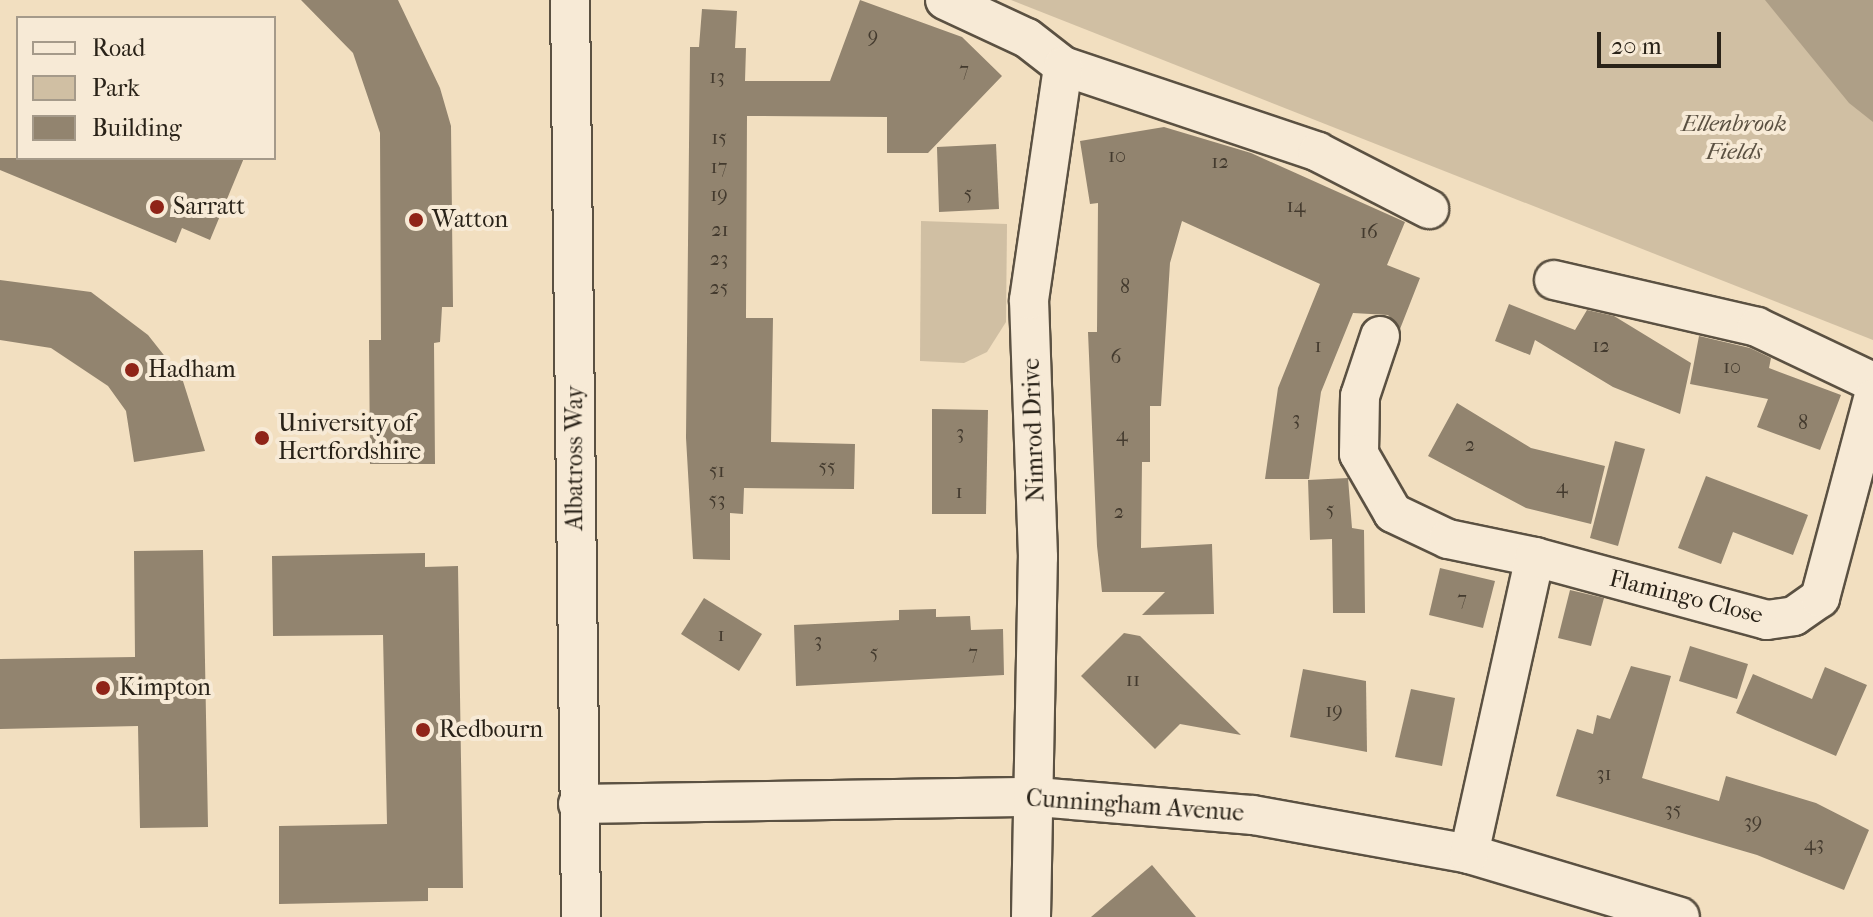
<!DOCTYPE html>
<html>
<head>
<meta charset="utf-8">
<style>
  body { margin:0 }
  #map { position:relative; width:1873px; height:917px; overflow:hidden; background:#f2dfc0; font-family:"IM FELL French Canon",serif }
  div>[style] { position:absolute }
  .green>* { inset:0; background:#d0bfa3 }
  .water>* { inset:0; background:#ae9f87 }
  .building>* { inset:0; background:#92846f }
  .roads { filter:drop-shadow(2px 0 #5b5142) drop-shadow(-2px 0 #5b5142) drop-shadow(0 2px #5b5142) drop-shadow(0 -2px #5b5142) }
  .minor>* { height:38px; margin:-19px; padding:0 19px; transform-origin:19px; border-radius:19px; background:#f7ead6 }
  .dots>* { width:22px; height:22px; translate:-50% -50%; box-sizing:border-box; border:4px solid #f7ead6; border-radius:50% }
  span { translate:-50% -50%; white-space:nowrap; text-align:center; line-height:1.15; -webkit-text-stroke:8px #f7ead6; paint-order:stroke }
  .number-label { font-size:20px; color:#433a2e }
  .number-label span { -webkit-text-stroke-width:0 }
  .park-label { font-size:24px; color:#5b5142; font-style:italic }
  .poi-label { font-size:24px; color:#292218 }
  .left { translate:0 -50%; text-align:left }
  .street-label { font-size:24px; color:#292218 }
  .legend { position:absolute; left:16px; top:16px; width:260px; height:144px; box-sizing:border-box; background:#f7ead6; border:2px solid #a59a8a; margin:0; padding:10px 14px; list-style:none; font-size:24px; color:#292218 }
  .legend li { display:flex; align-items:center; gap:16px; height:40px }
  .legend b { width:40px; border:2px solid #a59a8a }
  .scale { position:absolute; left:1597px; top:32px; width:124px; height:36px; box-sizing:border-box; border:4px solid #292218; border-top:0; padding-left:10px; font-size:24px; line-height:28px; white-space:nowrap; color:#292218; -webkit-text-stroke:6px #f7ead6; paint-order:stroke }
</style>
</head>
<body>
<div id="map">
  <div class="green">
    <i style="clip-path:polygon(1011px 0,1873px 0,1873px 340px)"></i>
    <i style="clip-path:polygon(921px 221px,1007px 224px,1006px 322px,987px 352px,964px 363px,920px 361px)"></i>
  </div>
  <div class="water">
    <i style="clip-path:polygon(1765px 0,1873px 0,1873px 122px,1849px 103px)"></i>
  </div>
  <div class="building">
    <i style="clip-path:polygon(301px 0,398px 0,440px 88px,451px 126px,453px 307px,442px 307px,440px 342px,434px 343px,435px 464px,370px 464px,369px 340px,381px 340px,380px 133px,353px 53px)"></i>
    <i style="clip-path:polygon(860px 0,962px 37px,1002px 76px,928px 153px,887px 153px,887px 117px,747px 116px,746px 318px,773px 318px,771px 442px,855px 444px,854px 489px,744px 488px,743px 514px,730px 513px,730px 560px,693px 559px,686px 438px,690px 47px,699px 47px,702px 9px,737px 11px,735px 48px,746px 48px,745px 81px,830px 81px)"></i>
    <i style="clip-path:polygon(1164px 127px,1251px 153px,1405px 222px,1387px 265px,1420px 278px,1400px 329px,1388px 315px,1353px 313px,1321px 392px,1309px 479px,1265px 479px,1278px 388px,1320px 284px,1182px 221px,1170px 263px,1161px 406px,1150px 406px,1150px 462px,1142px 462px,1141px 548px,1212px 544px,1214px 614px,1142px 615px,1165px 592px,1102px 592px,1097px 546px,1088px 332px,1097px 332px,1098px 203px,1090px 204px,1080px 141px)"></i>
    <i style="clip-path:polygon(996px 144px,999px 209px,939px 212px,937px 147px)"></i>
    <i style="clip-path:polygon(0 158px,244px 158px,210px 240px,182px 228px,176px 243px,0 170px)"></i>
    <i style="clip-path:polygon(0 280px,91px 292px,148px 335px,182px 378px,205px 451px,134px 462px,126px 411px,108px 386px,51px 348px,0 340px)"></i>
    <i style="clip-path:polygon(1509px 304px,1575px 330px,1587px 310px,1614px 316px,1691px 363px,1680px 414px,1613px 387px,1535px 340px,1530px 355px,1495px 341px)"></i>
    <i style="clip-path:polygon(1699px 336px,1750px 348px,1771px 358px,1769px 368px,1841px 395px,1820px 450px,1757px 427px,1768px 399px,1690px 384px)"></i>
    <i style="clip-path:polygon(1457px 403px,1531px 448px,1605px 466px,1591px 524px,1526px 508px,1428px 456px)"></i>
    <i style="clip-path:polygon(932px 409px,988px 410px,986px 514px,932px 514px)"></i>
    <i style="clip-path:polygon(1615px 441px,1645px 449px,1618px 546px,1590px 538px)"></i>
    <i style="clip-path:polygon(1706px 476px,1808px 515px,1793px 555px,1733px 532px,1721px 564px,1678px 548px)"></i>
    <i style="clip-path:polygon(1348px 478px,1352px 528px,1364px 530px,1365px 613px,1333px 613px,1332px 539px,1310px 540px,1308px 480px)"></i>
    <i style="clip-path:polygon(203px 550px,208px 827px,140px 828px,138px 726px,0 729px,0 659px,135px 657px,134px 551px)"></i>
    <i style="clip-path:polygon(425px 553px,425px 567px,458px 566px,463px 888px,428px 888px,428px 901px,279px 904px,279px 826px,387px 824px,383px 635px,273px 636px,272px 556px)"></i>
    <i style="clip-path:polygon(1440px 568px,1495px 581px,1483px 628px,1429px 615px)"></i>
    <i style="clip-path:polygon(1570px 590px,1604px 598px,1591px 646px,1558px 638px)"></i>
    <i style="clip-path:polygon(704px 598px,762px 634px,739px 671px,681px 634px)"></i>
    <i style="clip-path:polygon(936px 609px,936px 617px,970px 616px,971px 630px,1003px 629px,1004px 675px,796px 686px,794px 625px,899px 620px,899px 610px)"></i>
    <i style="clip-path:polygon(1124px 633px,1140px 636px,1241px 735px,1180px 724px,1155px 749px,1081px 676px)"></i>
    <i style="clip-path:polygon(1690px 646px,1748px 664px,1737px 699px,1679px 681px)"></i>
    <i style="clip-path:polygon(1631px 666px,1671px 676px,1642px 778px,1719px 801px,1726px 776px,1816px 803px,1869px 830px,1844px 890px,1757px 855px,1556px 796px,1577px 729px,1593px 734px,1597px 715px,1610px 719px)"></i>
    <i style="clip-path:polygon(1825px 667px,1867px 685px,1836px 756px,1736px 713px,1753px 674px,1812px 699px)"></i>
    <i style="clip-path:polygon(1303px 669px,1366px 681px,1367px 752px,1290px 737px)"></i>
    <i style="clip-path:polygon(1411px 689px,1455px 698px,1442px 766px,1395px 757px)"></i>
    <i style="clip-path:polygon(1152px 865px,1196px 917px,1091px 917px)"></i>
  </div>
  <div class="roads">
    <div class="minor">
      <i style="left:570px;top:0;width:917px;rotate:89.31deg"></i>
      <i style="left:945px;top:0;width:90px;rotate:24.9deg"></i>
      <i style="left:1027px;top:38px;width:46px;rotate:37.9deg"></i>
      <i style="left:1063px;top:66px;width:269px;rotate:18.6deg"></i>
      <i style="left:1318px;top:152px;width:125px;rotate:27.2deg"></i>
      <i style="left:1554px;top:280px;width:208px;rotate:13deg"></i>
      <i style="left:1757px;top:327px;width:128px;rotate:25.4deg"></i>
      <i style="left:1380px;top:336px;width:63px;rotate:108.4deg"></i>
      <i style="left:1360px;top:396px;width:58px;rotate:91deg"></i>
      <i style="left:1359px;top:454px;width:68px;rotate:60deg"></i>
      <i style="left:1393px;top:513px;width:61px;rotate:25.3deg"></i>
      <i style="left:1448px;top:539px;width:89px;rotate:11.7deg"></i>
      <i style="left:578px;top:804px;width:459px;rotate:-0.9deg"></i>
      <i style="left:1037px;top:797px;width:217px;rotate:4.8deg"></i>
      <i style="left:1253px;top:815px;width:219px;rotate:10.2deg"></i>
      <i style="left:1469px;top:854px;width:220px;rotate:16.6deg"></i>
      <i style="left:1469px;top:854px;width:304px;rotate:-77.5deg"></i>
      <i style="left:1535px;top:557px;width:240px;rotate:15.2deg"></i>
      <i style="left:1767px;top:620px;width:27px;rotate:-8deg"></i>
      <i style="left:1794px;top:616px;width:32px;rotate:-35deg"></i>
      <i style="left:1820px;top:598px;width:206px;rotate:-75.1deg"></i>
      <i style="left:1031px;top:917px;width:360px;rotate:-88.9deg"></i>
      <i style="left:1038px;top:557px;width:257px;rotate:-92deg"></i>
      <i style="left:1029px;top:300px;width:236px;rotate:-81.7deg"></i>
    </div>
  </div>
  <div class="dots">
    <i style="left:157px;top:207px;background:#8f2418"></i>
    <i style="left:416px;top:220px;background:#8f2418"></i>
    <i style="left:132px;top:370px;background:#8f2418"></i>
    <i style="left:262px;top:438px;background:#8f2418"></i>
    <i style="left:103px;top:688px;background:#8f2418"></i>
    <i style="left:423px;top:730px;background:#8f2418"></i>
  </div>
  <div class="number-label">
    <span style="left:873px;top:35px">9</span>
    <span style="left:964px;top:69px">7</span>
    <span style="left:717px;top:76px">13</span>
    <span style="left:719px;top:137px">15</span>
    <span style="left:1117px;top:155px">10</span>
    <span style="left:1220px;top:161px">12</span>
    <span style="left:719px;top:166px">17</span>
    <span style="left:968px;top:193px">5</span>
    <span style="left:719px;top:194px">19</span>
    <span style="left:1296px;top:205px">14</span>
    <span style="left:720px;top:229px">21</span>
    <span style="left:1369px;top:231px">16</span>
    <span style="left:719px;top:258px">23</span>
    <span style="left:1125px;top:286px">8</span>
    <span style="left:719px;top:287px">25</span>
    <span style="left:1318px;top:345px">1</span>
    <span style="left:1601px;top:345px">12</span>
    <span style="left:1116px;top:356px">6</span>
    <span style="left:1732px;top:366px">10</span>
    <span style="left:1296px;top:418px">3</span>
    <span style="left:1803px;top:422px">8</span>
    <span style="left:960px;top:432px">3</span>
    <span style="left:1122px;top:434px">4</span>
    <span style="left:1470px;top:444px">2</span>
    <span style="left:827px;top:466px">55</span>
    <span style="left:717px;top:470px">51</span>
    <span style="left:1562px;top:486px">4</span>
    <span style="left:959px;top:491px">1</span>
    <span style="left:717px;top:499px">53</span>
    <span style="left:1330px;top:509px">5</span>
    <span style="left:1119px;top:511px">2</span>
    <span style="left:1462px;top:598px">7</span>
    <span style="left:721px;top:634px">1</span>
    <span style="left:818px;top:640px">3</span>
    <span style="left:874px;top:652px">5</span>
    <span style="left:973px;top:652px">7</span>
    <span style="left:1133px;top:679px">11</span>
    <span style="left:1334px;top:710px">19</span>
    <span style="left:1604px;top:773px">31</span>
    <span style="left:1673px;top:809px">35</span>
    <span style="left:1753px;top:821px">39</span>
    <span style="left:1814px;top:843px">43</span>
  </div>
  <div class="park-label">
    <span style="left:1734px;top:138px">Ellenbrook<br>Fields</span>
  </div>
  <div class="poi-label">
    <span class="left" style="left:173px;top:207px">Sarratt</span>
    <span class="left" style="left:432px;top:220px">Watton</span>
    <span class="left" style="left:148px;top:370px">Hadham</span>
    <span class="left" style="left:278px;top:438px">University of<br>Hertfordshire</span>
    <span class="left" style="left:119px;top:688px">Kimpton</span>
    <span class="left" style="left:439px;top:730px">Redbourn</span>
  </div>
  <div class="street-label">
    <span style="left:1034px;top:430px;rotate:-92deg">Nimrod Drive</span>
    <span style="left:575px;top:458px;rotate:-90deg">Albatross Way</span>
    <span style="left:1686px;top:597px;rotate:14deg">Flamingo Close</span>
    <span style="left:1135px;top:806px;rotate:4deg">Cunningham Avenue</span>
  </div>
  <ul class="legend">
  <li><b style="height:10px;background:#f7ead6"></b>Road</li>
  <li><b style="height:22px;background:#d0bfa3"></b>Park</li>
  <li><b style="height:22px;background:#92846f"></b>Building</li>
  </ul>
  <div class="scale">20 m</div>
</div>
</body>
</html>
